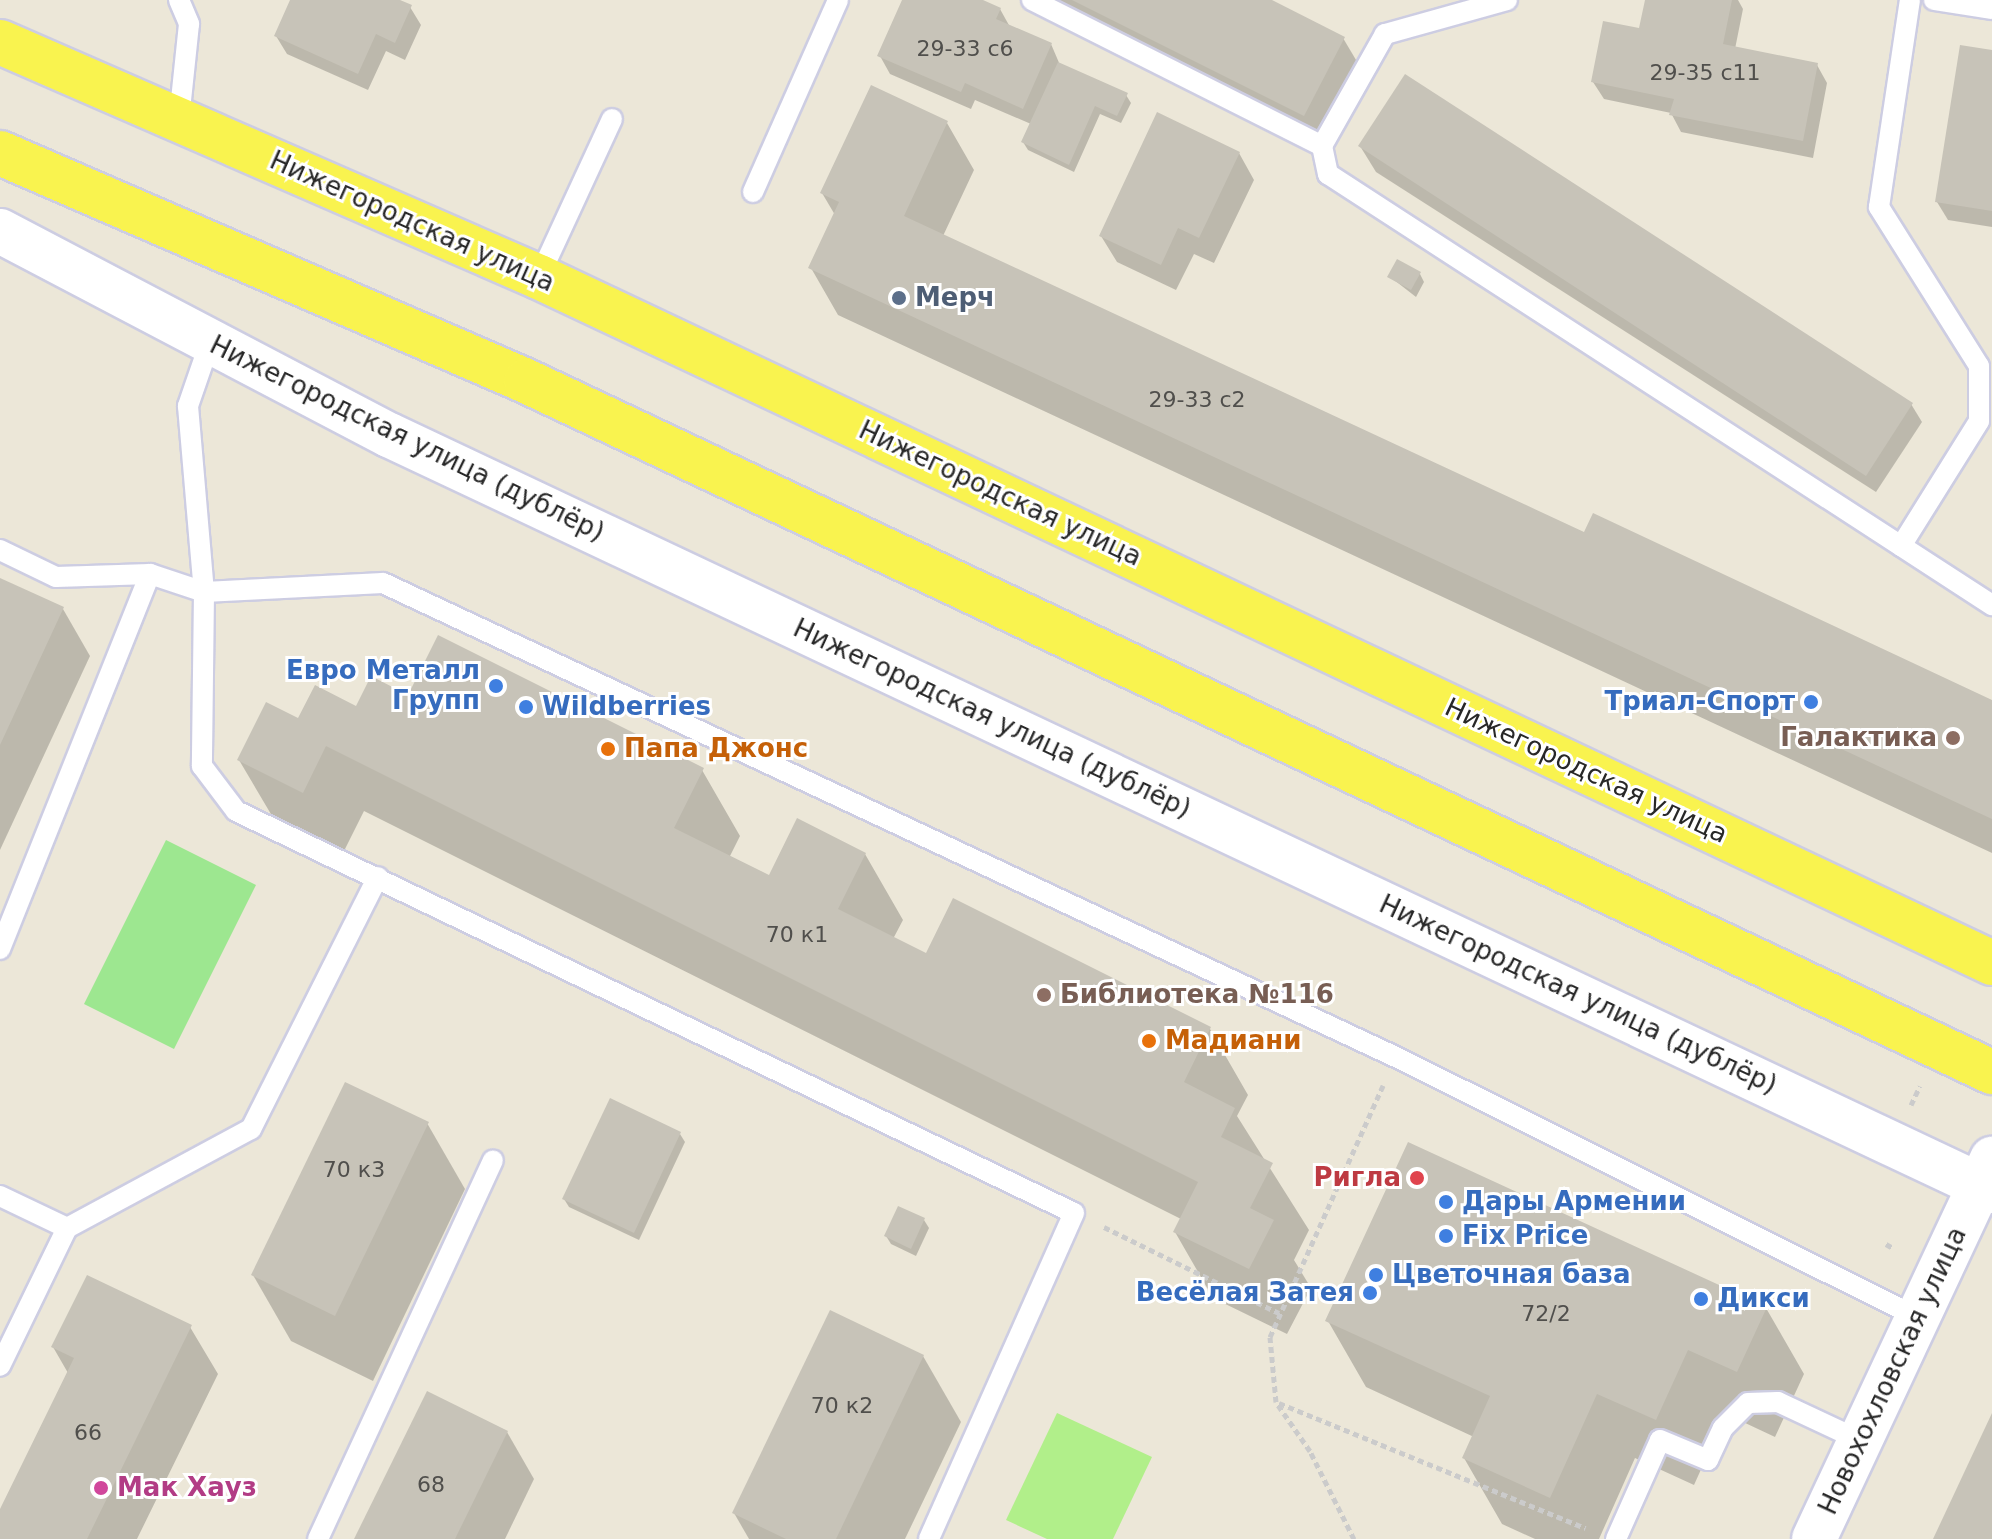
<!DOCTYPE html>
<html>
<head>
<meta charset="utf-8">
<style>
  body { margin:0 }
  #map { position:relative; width:1992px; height:1539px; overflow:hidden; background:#ece7d8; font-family:"DejaVu Sans",sans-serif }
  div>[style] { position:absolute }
  .green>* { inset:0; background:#9de790 }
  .pitch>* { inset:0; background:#b1ef8a }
  .shadow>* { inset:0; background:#0003 }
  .building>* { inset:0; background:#c7c3b8 }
  .path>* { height:5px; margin-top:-2.5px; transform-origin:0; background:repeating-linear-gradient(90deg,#cbcbcb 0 6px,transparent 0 10px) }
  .roads { filter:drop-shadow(2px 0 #cdcde2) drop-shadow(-2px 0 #cdcde2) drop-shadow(0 2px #cdcde2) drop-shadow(0 -2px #cdcde2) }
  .service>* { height:20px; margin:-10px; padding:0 10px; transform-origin:10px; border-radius:10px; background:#fff }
  .tertiary>* { height:44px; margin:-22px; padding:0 22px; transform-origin:22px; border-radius:22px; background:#fff }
  .primary>* { height:44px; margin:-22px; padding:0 22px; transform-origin:22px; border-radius:22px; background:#f9f34f }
  .dots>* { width:22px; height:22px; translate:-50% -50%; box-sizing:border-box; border:4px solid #fff; border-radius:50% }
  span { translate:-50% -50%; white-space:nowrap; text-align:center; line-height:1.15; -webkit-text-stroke:6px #fff; paint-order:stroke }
  .number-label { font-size:22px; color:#504f4c }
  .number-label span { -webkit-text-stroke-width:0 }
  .street-label { font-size:26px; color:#282828 }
  .service-label { font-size:26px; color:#4e5e75; font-weight:700 }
  .left { translate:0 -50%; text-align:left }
  .shop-label { font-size:26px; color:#366cbe; font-weight:700 }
  .right { translate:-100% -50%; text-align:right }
  .education-label { font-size:26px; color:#785e54; font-weight:700 }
  .food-label { font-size:26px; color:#c56008; font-weight:700 }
  .health-label { font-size:26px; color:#be3a42; font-weight:700 }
  .hotel-label { font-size:26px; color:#b23c85; font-weight:700 }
</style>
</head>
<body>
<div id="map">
  <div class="green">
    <i style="clip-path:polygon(166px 840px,256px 885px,174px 1049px,84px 1004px)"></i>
  </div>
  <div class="pitch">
    <i style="clip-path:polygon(1057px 1413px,1152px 1457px,1113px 1539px,1047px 1539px,1006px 1520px)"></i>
  </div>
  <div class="shadow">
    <i style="clip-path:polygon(293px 0,395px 0,410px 7px,421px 25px,405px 60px,386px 51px,368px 90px,287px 54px,276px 36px)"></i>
    <i style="clip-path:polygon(904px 0,978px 0,1000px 9px,1010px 27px,1051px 44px,1060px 65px,1126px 95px,1131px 103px,1121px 123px,1100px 114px,1074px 172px,1028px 150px,1023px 142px,1031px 124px,975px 100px,971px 109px,890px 74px,880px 56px)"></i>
    <i style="clip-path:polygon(1037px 0,1267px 0,1343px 38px,1359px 65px,1320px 141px)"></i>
    <i style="clip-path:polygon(1647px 0,1738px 0,1743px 9px,1735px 49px,1817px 65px,1827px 83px,1813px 158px,1681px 132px,1671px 113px,1604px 99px,1593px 82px,1640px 30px)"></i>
    <i style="clip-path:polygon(1992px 52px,1992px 227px,1948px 220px,1937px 202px)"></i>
    <i style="clip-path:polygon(947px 123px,974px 170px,943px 236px,1585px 535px,1992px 702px,1992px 853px,838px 315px,811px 268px,835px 215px,822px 193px)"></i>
    <i style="clip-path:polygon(1360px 146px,1911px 404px,1922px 422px,1876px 492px,1376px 172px)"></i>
    <i style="clip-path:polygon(1239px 153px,1254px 180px,1214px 263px,1194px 254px,1176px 290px,1117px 262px,1101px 236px)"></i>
    <i style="clip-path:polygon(1420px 274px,1424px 282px,1416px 297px,1389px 276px)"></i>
    <i style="clip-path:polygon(0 580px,63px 609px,90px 656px,0 850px)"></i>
    <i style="clip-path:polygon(409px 697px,702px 770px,740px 836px,729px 858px,769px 878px,865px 854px,903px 920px,893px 939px,927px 956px,1210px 1029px,1248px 1095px,1237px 1116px,1309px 1230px,1294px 1260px,1311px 1288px,1287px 1334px,1213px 1298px,1175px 1232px,1181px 1219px,364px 811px,341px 857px,278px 826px,239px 760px,299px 720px)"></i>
    <i style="clip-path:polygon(427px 1123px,465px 1189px,373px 1381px,291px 1341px,253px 1275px)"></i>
    <i style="clip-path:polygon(680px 1134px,685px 1142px,639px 1240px,569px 1207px,564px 1199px)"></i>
    <i style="clip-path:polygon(924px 1220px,929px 1228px,916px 1256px,891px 1244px,886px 1236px)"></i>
    <i style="clip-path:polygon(1766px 1308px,1804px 1374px,1775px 1437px,1726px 1414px,1694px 1485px,1635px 1458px,1599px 1539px,1535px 1539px,1502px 1524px,1464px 1458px,1474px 1437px,1366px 1387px,1328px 1321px)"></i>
    <i style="clip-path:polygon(190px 1327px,218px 1374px,137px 1539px,0 1539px,0 1513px,68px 1373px,53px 1347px)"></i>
    <i style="clip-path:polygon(923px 1356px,961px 1422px,905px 1539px,749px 1539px,734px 1513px)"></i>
    <i style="clip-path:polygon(507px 1432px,534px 1479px,505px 1539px,357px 1539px)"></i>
  </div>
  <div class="building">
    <i style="clip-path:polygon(290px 0,400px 0,412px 5px,395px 43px,376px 34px,358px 74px,274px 36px)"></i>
    <i style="clip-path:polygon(902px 0,983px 0,1001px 8px,996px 19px,1052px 43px,1023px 109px,965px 83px,961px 92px,877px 56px)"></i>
    <i style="clip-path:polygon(1072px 0,1272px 0,1345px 37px,1304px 116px)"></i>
    <i style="clip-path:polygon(1645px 0,1732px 0,1723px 44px,1818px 63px,1803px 141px,1669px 115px,1674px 99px,1591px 82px,1603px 21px,1639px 28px)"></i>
    <i style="clip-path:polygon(1960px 45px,1992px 50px,1992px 211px,1935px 202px)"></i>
    <i style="clip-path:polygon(1058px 62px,1128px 93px,1117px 116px,1095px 106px,1069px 165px,1021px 142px)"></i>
    <i style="clip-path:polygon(1405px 74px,1913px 403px,1866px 476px,1358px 146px)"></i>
    <i style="clip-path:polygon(871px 85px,948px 121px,904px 216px,1584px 532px,1593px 513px,1992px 700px,1992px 819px,808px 268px,839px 202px,820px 193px)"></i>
    <i style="clip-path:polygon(1157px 112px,1240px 152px,1199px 238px,1178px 228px,1161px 265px,1099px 236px)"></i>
    <i style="clip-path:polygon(1397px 259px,1421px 272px,1411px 290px,1387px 277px)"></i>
    <i style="clip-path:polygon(0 578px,64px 607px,0 745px)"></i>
    <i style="clip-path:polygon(438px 635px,704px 768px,674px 828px,769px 875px,797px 818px,866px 853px,838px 909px,926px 953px,953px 898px,1211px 1027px,1184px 1082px,1235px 1108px,1221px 1137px,1273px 1163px,1250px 1208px,1274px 1220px,1249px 1269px,1173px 1232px,1198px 1182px,326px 746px,303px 793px,237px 760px,266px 702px,298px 718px,315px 685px,356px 706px,371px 676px,408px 695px)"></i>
    <i style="clip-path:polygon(345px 1082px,429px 1122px,335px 1316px,251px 1275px)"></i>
    <i style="clip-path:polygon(610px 1098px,681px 1132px,634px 1233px,562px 1199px)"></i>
    <i style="clip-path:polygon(1408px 1142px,1767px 1307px,1737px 1372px,1688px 1350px,1656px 1420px,1597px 1394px,1550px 1498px,1462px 1458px,1490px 1396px,1325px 1321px)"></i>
    <i style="clip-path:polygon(898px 1206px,925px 1218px,911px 1249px,884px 1236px)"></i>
    <i style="clip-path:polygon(87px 1275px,192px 1325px,87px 1539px,0 1539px,0 1509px,74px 1358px,51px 1347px)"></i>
    <i style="clip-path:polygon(830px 1310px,924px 1355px,836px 1539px,786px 1539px,732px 1513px)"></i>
    <i style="clip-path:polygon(427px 1391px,508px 1431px,455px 1539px,354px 1539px)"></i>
    <i style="clip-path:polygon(1992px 1413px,1992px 1539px,1933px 1539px)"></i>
  </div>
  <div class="path">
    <i style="left:1911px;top:1105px;width:21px;rotate:-65deg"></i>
    <i style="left:1104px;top:1227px;width:195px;rotate:26.2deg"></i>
    <i style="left:1886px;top:1244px;width:8px;rotate:30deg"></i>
    <i style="left:1279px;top:1403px;width:331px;rotate:22.2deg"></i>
    <i style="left:1354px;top:1539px;width:98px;rotate:-116.6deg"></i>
    <i style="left:1310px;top:1451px;width:60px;rotate:-124.8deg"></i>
    <i style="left:1276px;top:1402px;width:65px;rotate:-95.3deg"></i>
    <i style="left:1270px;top:1337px;width:276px;rotate:-65.8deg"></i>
  </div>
  <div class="roads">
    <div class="service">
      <i style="left:179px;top:0;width:26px;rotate:67deg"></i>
      <i style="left:189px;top:24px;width:96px;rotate:96deg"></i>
      <i style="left:1032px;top:0;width:325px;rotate:26.7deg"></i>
      <i style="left:1507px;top:0;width:127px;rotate:164.4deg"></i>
      <i style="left:1385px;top:34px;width:129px;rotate:119.4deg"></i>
      <i style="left:1322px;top:146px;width:29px;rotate:78deg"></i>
      <i style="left:1328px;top:174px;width:792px;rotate:32.99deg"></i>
      <i style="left:1934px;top:0;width:59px;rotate:8.8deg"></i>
      <i style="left:753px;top:192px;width:210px;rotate:-66.1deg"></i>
      <i style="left:539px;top:277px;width:174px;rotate:-65.2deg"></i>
      <i style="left:210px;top:342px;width:68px;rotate:109deg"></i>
      <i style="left:188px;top:406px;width:187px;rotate:85.1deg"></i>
      <i style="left:204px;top:592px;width:174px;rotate:90.7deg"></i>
      <i style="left:202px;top:766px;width:56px;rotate:52.9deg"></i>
      <i style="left:236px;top:811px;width:929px;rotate:25.63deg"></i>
      <i style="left:1074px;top:1213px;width:357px;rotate:114deg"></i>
      <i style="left:1901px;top:546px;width:147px;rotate:-58deg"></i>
      <i style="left:1979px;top:421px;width:55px;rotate:-90deg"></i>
      <i style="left:1979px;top:366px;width:188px;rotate:-122.2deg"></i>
      <i style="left:1879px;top:207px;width:209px;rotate:-81.5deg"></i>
      <i style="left:0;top:550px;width:62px;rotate:25.7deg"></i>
      <i style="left:56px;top:577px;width:94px;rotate:-1.8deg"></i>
      <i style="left:150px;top:574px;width:57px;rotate:18.4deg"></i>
      <i style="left:204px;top:592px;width:179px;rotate:-2.9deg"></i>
      <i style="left:383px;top:583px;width:1118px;rotate:25.08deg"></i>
      <i style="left:1396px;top:1057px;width:585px;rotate:26.52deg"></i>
      <i style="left:0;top:949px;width:404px;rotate:-68.2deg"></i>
      <i style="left:0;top:1196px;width:74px;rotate:25.5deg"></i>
      <i style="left:67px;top:1228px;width:153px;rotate:115.9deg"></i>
      <i style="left:67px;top:1228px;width:209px;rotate:-28.3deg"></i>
      <i style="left:251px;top:1129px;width:282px;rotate:-63.3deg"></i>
      <i style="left:318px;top:1539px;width:417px;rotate:-65.2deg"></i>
      <i style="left:1616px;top:1539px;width:108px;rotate:-66deg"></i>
      <i style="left:1660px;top:1440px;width:52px;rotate:22.6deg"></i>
      <i style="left:1708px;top:1460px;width:35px;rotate:-65deg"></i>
      <i style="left:1723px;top:1428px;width:35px;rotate:-45deg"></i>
      <i style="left:1748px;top:1403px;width:30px;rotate:-2deg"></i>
      <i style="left:1778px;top:1402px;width:89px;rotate:25.1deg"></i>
    </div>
    <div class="tertiary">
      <i style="left:0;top:231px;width:439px;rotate:27.7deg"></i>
      <i style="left:389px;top:435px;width:1772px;rotate:25.25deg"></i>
      <i style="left:1814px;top:1539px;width:420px;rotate:-64.9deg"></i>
    </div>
    <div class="primary">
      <i style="left:0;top:42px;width:588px;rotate:23.56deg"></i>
      <i style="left:539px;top:277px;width:1607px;rotate:25.27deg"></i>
      <i style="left:0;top:153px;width:573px;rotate:23.43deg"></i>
      <i style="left:526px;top:381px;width:1621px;rotate:25.24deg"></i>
    </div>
  </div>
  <div class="dots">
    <i style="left:899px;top:298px;background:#5c6f8a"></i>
    <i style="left:496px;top:686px;background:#3f7fe0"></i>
    <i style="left:1811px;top:702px;background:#3f7fe0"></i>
    <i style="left:526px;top:707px;background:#3f7fe0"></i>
    <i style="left:1953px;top:738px;background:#8d6e63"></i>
    <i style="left:608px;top:749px;background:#e8710a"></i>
    <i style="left:1044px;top:995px;background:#8d6e63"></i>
    <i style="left:1149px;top:1041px;background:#e8710a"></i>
    <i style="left:1417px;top:1178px;background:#e0444e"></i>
    <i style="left:1446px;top:1202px;background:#3f7fe0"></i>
    <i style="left:1446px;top:1236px;background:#3f7fe0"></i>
    <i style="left:1376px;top:1275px;background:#3f7fe0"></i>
    <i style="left:1370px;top:1293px;background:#3f7fe0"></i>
    <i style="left:1701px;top:1299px;background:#3f7fe0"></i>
    <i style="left:101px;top:1488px;background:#d1479c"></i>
  </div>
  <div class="number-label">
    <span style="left:965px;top:49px">29-33 с6</span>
    <span style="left:1705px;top:73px">29-35 с11</span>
    <span style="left:1197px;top:400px">29-33 с2</span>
    <span style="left:797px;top:935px">70 к1</span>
    <span style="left:354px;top:1170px">70 к3</span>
    <span style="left:1546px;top:1314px">72/2</span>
    <span style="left:842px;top:1406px">70 к2</span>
    <span style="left:88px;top:1433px">66</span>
    <span style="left:431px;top:1485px">68</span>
  </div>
  <div class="street-label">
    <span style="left:412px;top:222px;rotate:24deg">Нижегородская улица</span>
    <span style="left:407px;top:439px;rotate:26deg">Нижегородская улица (дублёр)</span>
    <span style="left:1000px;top:494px;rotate:25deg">Нижегородская улица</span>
    <span style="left:992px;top:719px;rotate:25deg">Нижегородская улица (дублёр)</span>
    <span style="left:1586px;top:771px;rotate:25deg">Нижегородская улица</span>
    <span style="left:1578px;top:995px;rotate:25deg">Нижегородская улица (дублёр)</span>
    <span style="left:1893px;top:1371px;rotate:-65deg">Новохохловская улица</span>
  </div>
  <div class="service-label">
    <span class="left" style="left:915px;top:298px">Мерч</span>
  </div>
  <div class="shop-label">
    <span class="right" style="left:480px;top:686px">Евро Металл<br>Групп</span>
    <span class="right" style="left:1795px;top:702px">Триал-Спорт</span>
    <span class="left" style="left:542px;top:707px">Wildberries</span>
    <span class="left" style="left:1462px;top:1202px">Дары Армении</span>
    <span class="left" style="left:1462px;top:1236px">Fix Price</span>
    <span class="left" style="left:1392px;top:1275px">Цветочная база</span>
    <span class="right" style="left:1354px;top:1293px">Весёлая Затея</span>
    <span class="left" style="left:1717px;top:1299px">Дикси</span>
  </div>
  <div class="education-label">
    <span class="right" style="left:1937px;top:738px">Галактика</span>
    <span class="left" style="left:1060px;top:995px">Библиотека №116</span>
  </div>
  <div class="food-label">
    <span class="left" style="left:624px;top:749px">Папа Джонс</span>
    <span class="left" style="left:1165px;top:1041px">Мадиани</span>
  </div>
  <div class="health-label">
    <span class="right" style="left:1401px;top:1178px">Ригла</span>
  </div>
  <div class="hotel-label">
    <span class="left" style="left:117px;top:1488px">Мак Хауз</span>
  </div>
</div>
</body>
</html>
